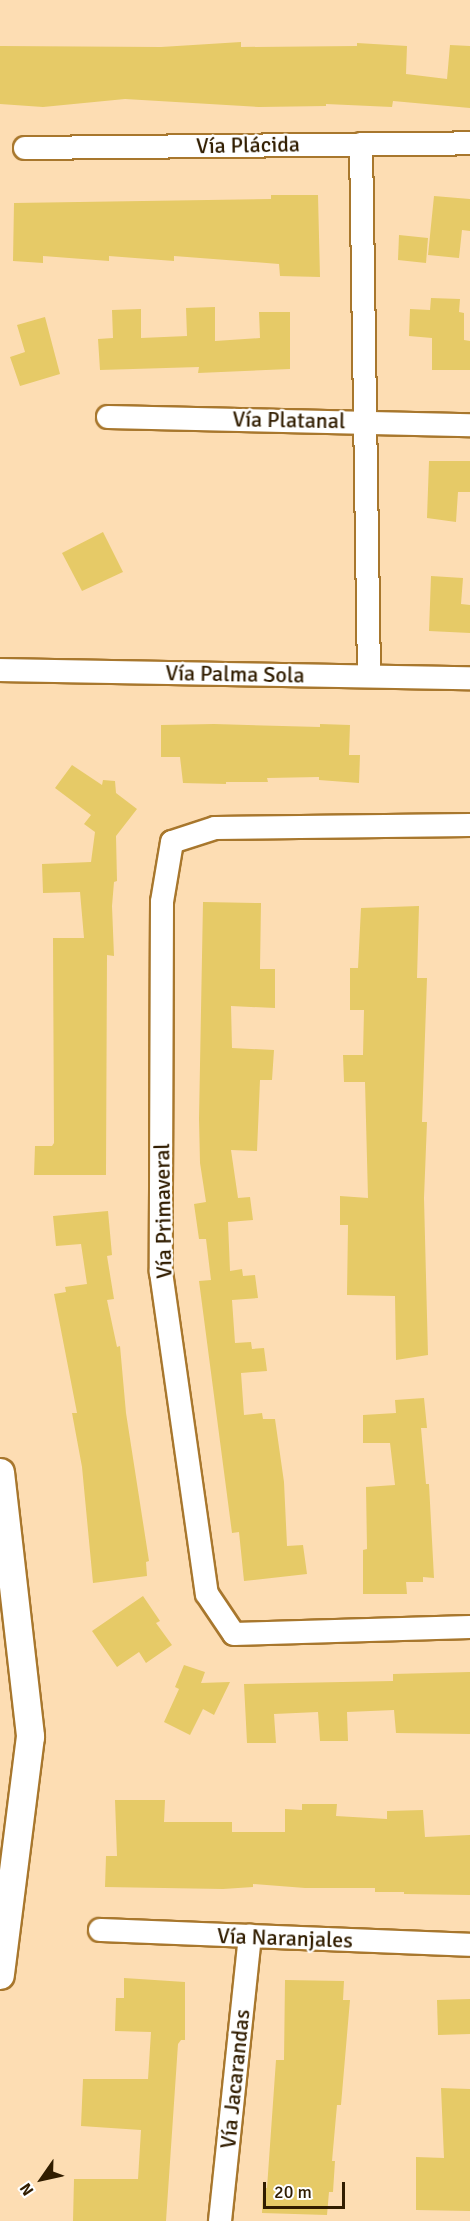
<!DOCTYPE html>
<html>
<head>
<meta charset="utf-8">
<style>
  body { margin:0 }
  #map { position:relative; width:470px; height:2221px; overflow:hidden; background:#fdddb3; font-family:Signika,sans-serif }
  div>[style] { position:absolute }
  .building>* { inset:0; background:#e6ca67 }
  .roads { filter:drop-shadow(2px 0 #a8772d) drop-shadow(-2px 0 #a8772d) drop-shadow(0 2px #a8772d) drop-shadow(0 -2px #a8772d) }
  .minor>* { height:22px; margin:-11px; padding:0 11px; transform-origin:11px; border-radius:11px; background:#fff }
  .tertiary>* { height:27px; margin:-13.5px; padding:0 13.5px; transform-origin:13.5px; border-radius:13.5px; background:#fff }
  span { translate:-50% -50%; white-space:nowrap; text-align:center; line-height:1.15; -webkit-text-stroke:4.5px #fff; paint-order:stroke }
  .street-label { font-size:22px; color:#311d00 }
  .north { position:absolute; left:12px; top:2149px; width:60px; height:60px; -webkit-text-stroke:4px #fff; paint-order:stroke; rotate:236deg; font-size:16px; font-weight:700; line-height:24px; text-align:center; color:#311d00 }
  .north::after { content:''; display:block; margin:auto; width:21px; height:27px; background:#311d00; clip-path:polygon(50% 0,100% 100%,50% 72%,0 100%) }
  .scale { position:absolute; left:263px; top:2182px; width:82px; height:27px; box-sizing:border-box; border:3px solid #311d00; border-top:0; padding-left:8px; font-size:18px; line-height:21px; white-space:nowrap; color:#311d00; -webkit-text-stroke:4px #fff; paint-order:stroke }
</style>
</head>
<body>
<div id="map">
  <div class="building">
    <i style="clip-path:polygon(241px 42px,241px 47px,357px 46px,357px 43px,407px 46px,406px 74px,447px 79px,450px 45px,470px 46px,470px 108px,393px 101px,392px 107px,326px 104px,326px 106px,259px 107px,125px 99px,43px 107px,0 104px,0 46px,161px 47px)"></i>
    <i style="clip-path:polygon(271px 195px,318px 195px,320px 277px,280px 276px,279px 264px,174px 256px,174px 261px,109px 256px,109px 261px,43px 256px,43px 263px,13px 261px,14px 203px,271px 199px)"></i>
    <i style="clip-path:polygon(434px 196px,470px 199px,470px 231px,462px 230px,459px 258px,428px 255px)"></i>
    <i style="clip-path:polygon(399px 235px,428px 238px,426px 263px,398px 260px)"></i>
    <i style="clip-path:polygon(431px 298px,460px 299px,459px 312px,464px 313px,464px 340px,470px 341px,470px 370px,432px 370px,432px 338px,409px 336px,410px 309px,430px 310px)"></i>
    <i style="clip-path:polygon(215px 307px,215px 341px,260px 338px,259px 312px,290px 312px,290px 369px,198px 373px,199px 367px,100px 370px,98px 339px,113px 338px,112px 310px,141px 309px,141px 338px,187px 336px,186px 308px)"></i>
    <i style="clip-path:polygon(45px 317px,60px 374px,20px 386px,10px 357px,25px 352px,17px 325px)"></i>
    <i style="clip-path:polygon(429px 461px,470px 461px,470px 492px,458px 492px,456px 522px,427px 518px)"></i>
    <i style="clip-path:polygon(103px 532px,123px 572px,82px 591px,62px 553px)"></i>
    <i style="clip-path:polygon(431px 576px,463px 578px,461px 604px,470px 605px,470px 633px,429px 631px)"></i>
    <i style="clip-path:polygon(214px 724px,320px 727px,320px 724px,350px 725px,349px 755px,360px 755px,359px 783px,319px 780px,319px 777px,267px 778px,268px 782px,226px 782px,226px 784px,183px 783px,180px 757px,161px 757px,161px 725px)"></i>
    <i style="clip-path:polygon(72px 765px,102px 785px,103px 780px,115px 781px,116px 793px,137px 809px,116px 836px,117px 881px,114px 882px,112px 906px,114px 956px,107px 955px,106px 1175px,34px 1175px,35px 1146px,52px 1146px,54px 1143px,53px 938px,84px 938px,80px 892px,43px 893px,42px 864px,91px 862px,95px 832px,84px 824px,91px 815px,55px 788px)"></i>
    <i style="clip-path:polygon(203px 902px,261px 903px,260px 969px,275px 969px,275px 1008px,231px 1006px,232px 1048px,274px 1050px,272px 1080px,260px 1080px,257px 1151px,231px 1150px,238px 1198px,250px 1197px,253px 1220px,228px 1222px,230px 1271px,242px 1269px,243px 1276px,255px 1275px,258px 1298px,232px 1300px,235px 1343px,251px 1342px,252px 1349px,264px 1348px,267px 1371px,241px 1373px,244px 1415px,262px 1413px,263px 1419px,275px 1419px,284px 1482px,287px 1546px,303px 1545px,307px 1574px,244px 1581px,239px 1532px,232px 1533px,199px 1281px,211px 1280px,206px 1239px,199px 1239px,194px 1204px,206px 1202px,200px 1163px,199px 1119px)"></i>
    <i style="clip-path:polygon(419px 906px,417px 978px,427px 978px,422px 1122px,427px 1122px,424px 1198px,428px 1355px,396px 1360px,395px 1296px,347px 1295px,348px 1225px,340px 1225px,340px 1196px,368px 1198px,365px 1082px,344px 1082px,343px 1055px,363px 1055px,364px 1010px,350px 1010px,350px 968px,358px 968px,361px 908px)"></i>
    <i style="clip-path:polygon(108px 1211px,112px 1255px,107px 1256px,114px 1299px,107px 1300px,117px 1347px,120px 1346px,126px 1413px,149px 1561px,146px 1562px,147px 1576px,93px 1583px,82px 1467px,72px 1413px,77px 1413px,54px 1294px,66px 1292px,65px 1287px,87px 1284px,81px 1244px,56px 1246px,53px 1216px)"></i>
    <i style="clip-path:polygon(424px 1398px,427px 1428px,421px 1428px,426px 1484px,429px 1484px,434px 1578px,423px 1577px,423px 1582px,406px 1582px,407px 1594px,363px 1594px,363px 1550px,367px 1549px,366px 1487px,395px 1485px,390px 1443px,363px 1443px,363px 1415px,396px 1413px,395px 1400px)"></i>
    <i style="clip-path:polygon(143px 1596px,160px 1621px,156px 1623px,172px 1645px,146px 1663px,139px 1652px,117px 1667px,92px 1631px)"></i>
    <i style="clip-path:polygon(184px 1665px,205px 1672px,201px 1683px,230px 1682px,214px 1715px,203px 1709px,190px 1735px,164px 1722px,179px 1689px,175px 1687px)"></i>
    <i style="clip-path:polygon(470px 1672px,470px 1734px,396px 1733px,394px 1710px,347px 1712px,348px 1741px,320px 1741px,318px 1712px,274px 1714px,276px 1743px,247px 1743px,244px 1684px,393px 1681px,393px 1674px)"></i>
    <i style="clip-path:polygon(115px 1800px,165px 1800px,164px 1822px,232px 1822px,232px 1832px,285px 1832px,285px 1809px,302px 1810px,302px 1804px,337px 1804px,336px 1816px,387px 1819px,387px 1811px,423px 1810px,425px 1837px,470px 1835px,470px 1895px,404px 1894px,404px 1892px,375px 1892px,375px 1888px,305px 1888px,253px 1884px,253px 1887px,223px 1889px,105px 1887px,106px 1856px,117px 1856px)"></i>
    <i style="clip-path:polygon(124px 1978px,185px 1982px,185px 2040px,181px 2040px,178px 2044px,166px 2221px,73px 2221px,74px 2179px,138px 2179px,141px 2130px,81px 2126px,83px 2079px,148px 2079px,151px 2032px,115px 2031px,116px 1998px,124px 1998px)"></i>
    <i style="clip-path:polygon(285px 1980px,344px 1981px,343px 2000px,350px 2000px,341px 2105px,337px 2105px,332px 2161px,335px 2161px,333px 2192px,329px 2192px,327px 2215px,262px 2213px,263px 2188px,267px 2188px,276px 2060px,284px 2060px)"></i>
    <i style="clip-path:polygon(470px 1999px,470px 2034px,438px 2035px,437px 2000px)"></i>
    <i style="clip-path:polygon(441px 2088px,470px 2089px,470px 2211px,416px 2210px,416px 2157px,444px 2158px)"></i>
  </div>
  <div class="roads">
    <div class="minor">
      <i style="left:361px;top:144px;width:532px;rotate:89.14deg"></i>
      <i style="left:25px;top:148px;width:445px;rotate:-0.6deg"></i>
      <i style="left:108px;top:417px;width:362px;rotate:1.3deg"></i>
      <i style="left:0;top:670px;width:470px;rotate:1deg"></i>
      <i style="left:470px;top:825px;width:255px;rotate:179.3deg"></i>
      <i style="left:215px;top:828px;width:45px;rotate:162deg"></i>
      <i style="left:172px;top:842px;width:61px;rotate:99.5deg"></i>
      <i style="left:162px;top:902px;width:370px;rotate:90.2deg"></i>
      <i style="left:161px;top:1272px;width:325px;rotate:81.9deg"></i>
      <i style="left:207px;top:1594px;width:48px;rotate:56deg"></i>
      <i style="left:234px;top:1634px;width:236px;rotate:-1.7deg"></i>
      <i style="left:100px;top:1930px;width:370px;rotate:2.3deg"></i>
      <i style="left:220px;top:2221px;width:287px;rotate:-84deg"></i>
    </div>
    <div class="tertiary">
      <i style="left:0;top:1472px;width:266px;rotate:83.5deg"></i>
      <i style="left:30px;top:1736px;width:241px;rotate:97.2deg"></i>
    </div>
  </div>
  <div class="street-label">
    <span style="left:248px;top:145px;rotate:-1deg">Vía Plácida</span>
    <span style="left:289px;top:420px;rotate:1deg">Vía Platanal</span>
    <span style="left:235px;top:674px;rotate:1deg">Vía Palma Sola</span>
    <span style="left:163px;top:1211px;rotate:-91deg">Vía Primaveral</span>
    <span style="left:285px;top:1938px;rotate:2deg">Vía Naranjales</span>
    <span style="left:235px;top:2079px;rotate:-84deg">Vía Jacarandas</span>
  </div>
  <div class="north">N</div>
  <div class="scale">20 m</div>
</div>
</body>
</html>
